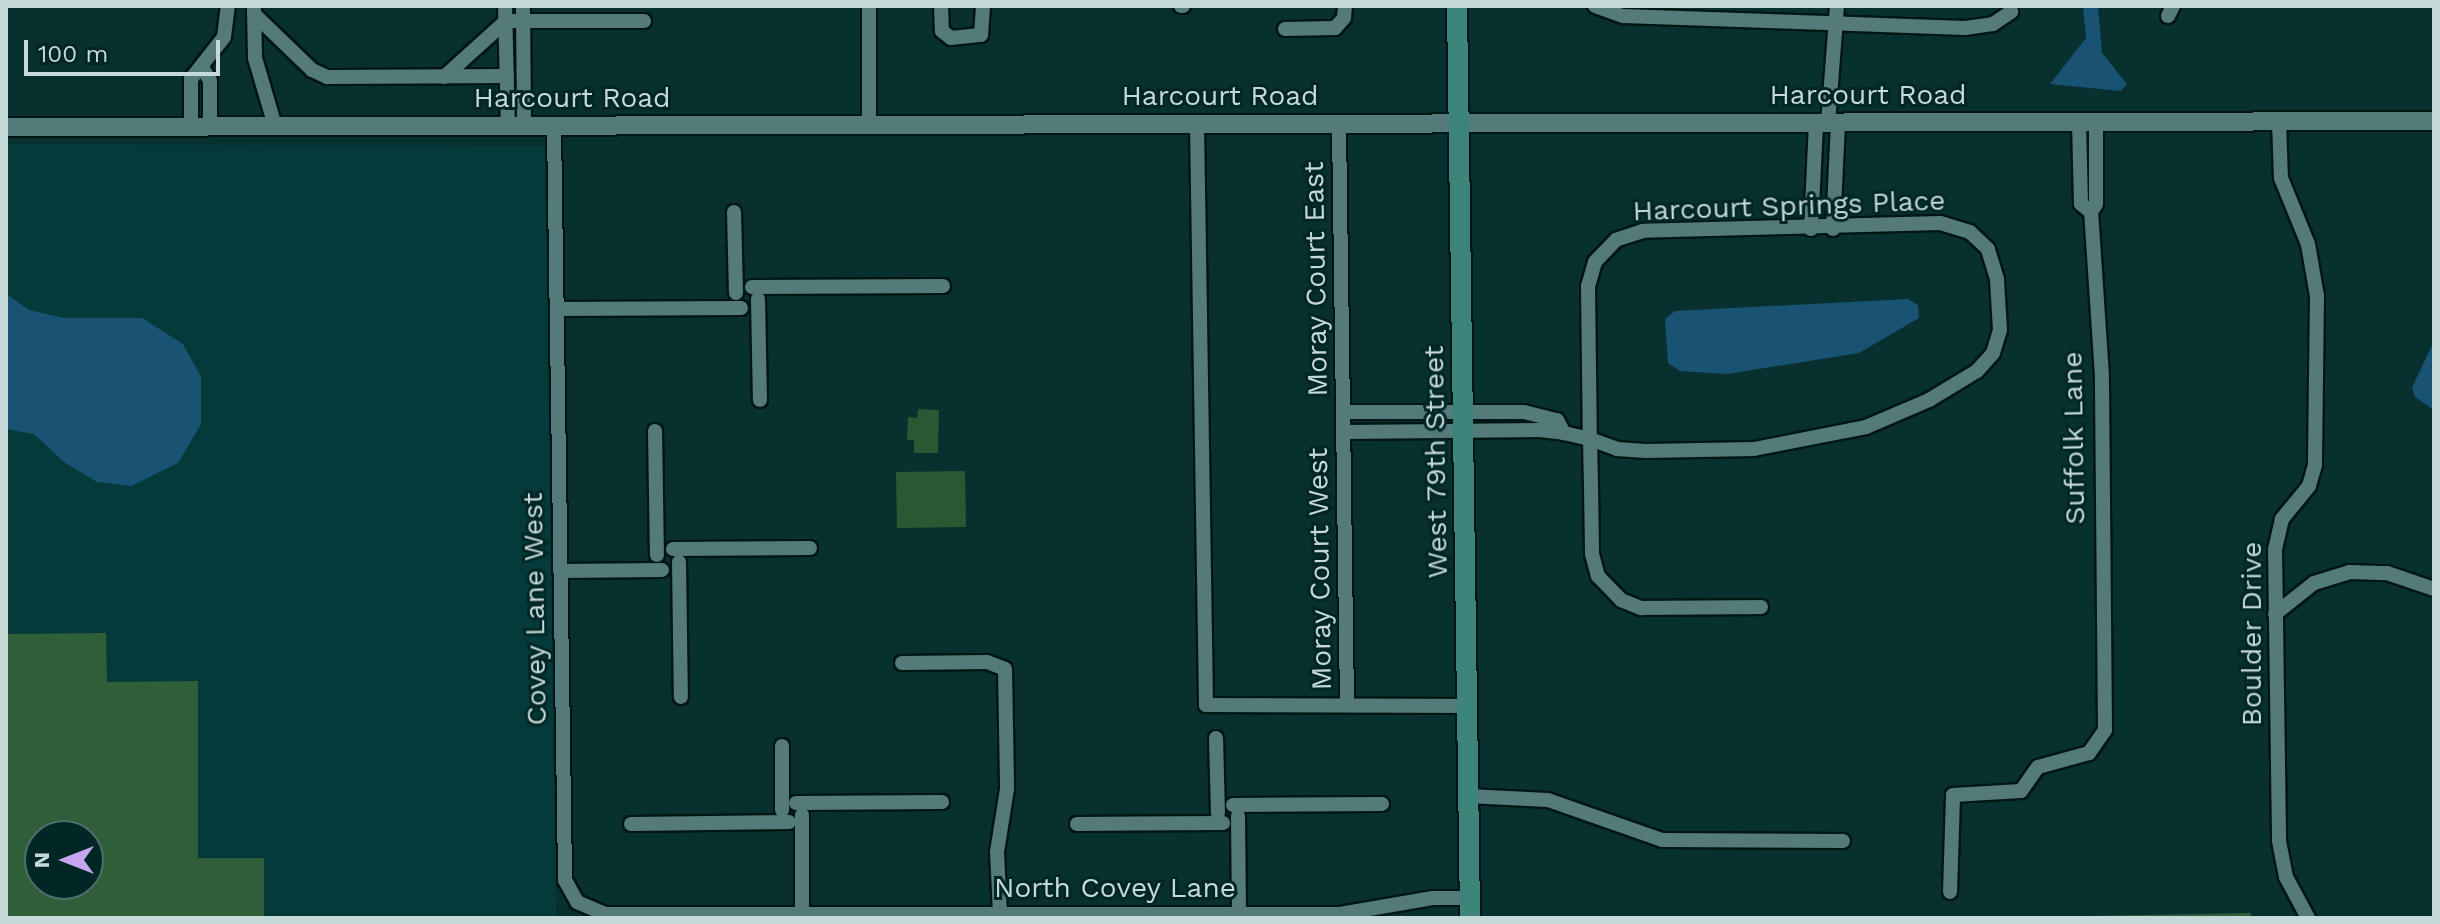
<!DOCTYPE html>
<html>
<head>
<meta charset="utf-8">
<style>
  body { margin:0 }
  #map { position:relative; width:2440px; height:924px; overflow:hidden; background:#07302f; font-family:"Work Sans",sans-serif }
  div>[style] { position:absolute }
  .built>* { inset:0; background:#043b3a }
  .green>* { inset:0; background:#295833 }
  .forest>* { inset:0; background:#2f5e39 }
  .water>* { inset:0; background:#195374 }
  .roads { filter:drop-shadow(2px 0 #001616) drop-shadow(-2px 0 #001616) drop-shadow(0 2px #001616) drop-shadow(0 -2px #001616) }
  .minor>* { height:14px; margin:-7px; padding:0 7px; transform-origin:7px; border-radius:7px; background:#547a79 }
  .tertiary>* { height:18px; margin:-9px; padding:0 9px; transform-origin:9px; border-radius:9px; background:#547a79 }
  .secondary>* { height:20px; margin:-10px; padding:0 10px; transform-origin:10px; border-radius:10px; background:#3d847a }
  span { translate:-50% -50%; white-space:nowrap; text-align:center; line-height:1.15; -webkit-text-stroke:6px #002625; paint-order:stroke }
  .street-label { font-size:28px; color:#c5d9d8 }
  .frame { position:absolute; inset:0; border:8px solid #c5d9d8; pointer-events:none }
  .north { position:absolute; left:24px; top:820px; width:80px; height:80px; box-sizing:border-box; background:#002625; border:2px solid #4f6e6d; border-radius:50%; rotate:270deg; font-size:22px; font-weight:700; line-height:32px; text-align:center; color:#c5d9d8 }
  .north::after { content:''; display:block; margin:auto; width:28px; height:36px; background:#c8a6ef; clip-path:polygon(50% 0,100% 100%,50% 72%,0 100%) }
  .scale { position:absolute; left:24px; top:40px; width:196px; height:36px; box-sizing:border-box; border:4px solid #c5d9d8; border-top:0; padding-left:10px; font-size:24px; line-height:28px; white-space:nowrap; color:#c5d9d8; -webkit-text-stroke:6px #002625; paint-order:stroke }
</style>
</head>
<body>
<div id="map">
  <div class="built">
    <i style="clip-path:polygon(evenodd,6px 144px,545px 146px,556px 918px,6px 918px,6px 144px,40px 836px,88px 836px,88px 884px,40px 884px,40px 836px)"></i>
  </div>
  <div class="green">
    <i style="clip-path:polygon(918px 409px,939px 410px,938px 453px,914px 453px,914px 440px,907px 440px,908px 417px,917px 418px)"></i>
    <i style="clip-path:polygon(965px 471px,966px 527px,897px 528px,896px 472px)"></i>
  </div>
  <div class="forest">
    <i style="clip-path:polygon(evenodd,106px 633px,107px 682px,198px 681px,198px 858px,264px 858px,264px 918px,6px 918px,6px 634px,106px 633px,40px 836px,88px 836px,88px 884px,40px 884px,40px 836px)"></i>
    <i style="clip-path:polygon(2251px 913px,2251px 918px,1982px 918px)"></i>
  </div>
  <div class="water">
    <i style="clip-path:polygon(2083px 6px,2098px 6px,2102px 53px,2127px 84px,2121px 91px,2050px 84px,2086px 38px)"></i>
    <i style="clip-path:polygon(6px 294px,29px 310px,64px 318px,142px 318px,183px 344px,201px 377px,201px 424px,178px 463px,131px 486px,97px 482px,64px 462px,34px 434px,6px 429px)"></i>
    <i style="clip-path:polygon(1908px 299px,1918px 305px,1919px 318px,1859px 353px,1727px 374px,1680px 371px,1668px 363px,1665px 319px,1675px 311px)"></i>
    <i style="clip-path:polygon(2434px 341px,2434px 410px,2415px 397px,2412px 388px)"></i>
  </div>
  <div class="roads">
    <div class="minor">
      <i style="left:505px;top:6px;width:120px;rotate:88.6deg"></i>
      <i style="left:523px;top:6px;width:120px;rotate:89.5deg"></i>
      <i style="left:869px;top:6px;width:119px;rotate:90deg"></i>
      <i style="left:941px;top:6px;width:25px;rotate:88deg"></i>
      <i style="left:942px;top:31px;width:11px;rotate:38deg"></i>
      <i style="left:951px;top:38px;width:30px;rotate:-6deg"></i>
      <i style="left:981px;top:35px;width:29px;rotate:-86deg"></i>
      <i style="left:1181px;top:6px;width:2px"></i>
      <i style="left:1595px;top:6px;width:30px;rotate:20deg"></i>
      <i style="left:1623px;top:16px;width:342px;rotate:2deg"></i>
      <i style="left:1965px;top:28px;width:28px;rotate:-8deg"></i>
      <i style="left:1993px;top:24px;width:22px;rotate:-34deg"></i>
      <i style="left:254px;top:9px;width:49px;rotate:88.8deg"></i>
      <i style="left:255px;top:58px;width:71px;rotate:73.6deg"></i>
      <i style="left:254px;top:14px;width:81px;rotate:44deg"></i>
      <i style="left:312px;top:70px;width:17px;rotate:25deg"></i>
      <i style="left:327px;top:77px;width:180px;rotate:-0.3deg"></i>
      <i style="left:2168px;top:16px;width:11px;rotate:-63deg"></i>
      <i style="left:1285px;top:29px;width:50px;rotate:-1.1deg"></i>
      <i style="left:1335px;top:28px;width:13px;rotate:-48deg"></i>
      <i style="left:1344px;top:18px;width:12px;rotate:-85deg"></i>
      <i style="left:202px;top:67px;width:16px;rotate:60deg"></i>
      <i style="left:210px;top:81px;width:45px;rotate:90deg"></i>
      <i style="left:444px;top:77px;width:84px;rotate:-42.1deg"></i>
      <i style="left:506px;top:21px;width:138px"></i>
      <i style="left:2279px;top:122px;width:56px;rotate:88deg"></i>
      <i style="left:2281px;top:178px;width:71px;rotate:67.8deg"></i>
      <i style="left:2308px;top:244px;width:53px;rotate:80.2deg"></i>
      <i style="left:2317px;top:296px;width:169px;rotate:90.7deg"></i>
      <i style="left:2315px;top:465px;width:22px;rotate:106deg"></i>
      <i style="left:2309px;top:486px;width:43px;rotate:129.3deg"></i>
      <i style="left:2282px;top:519px;width:31px;rotate:103deg"></i>
      <i style="left:2275px;top:549px;width:292px;rotate:89.2deg"></i>
      <i style="left:2279px;top:841px;width:37px;rotate:79deg"></i>
      <i style="left:2286px;top:877px;width:47px;rotate:61.8deg"></i>
      <i style="left:1828px;top:123px;width:117px;rotate:-85.6deg"></i>
      <i style="left:1197px;top:124px;width:581px;rotate:89.11deg"></i>
      <i style="left:1206px;top:705px;width:261px;rotate:0.2deg"></i>
      <i style="left:1339px;top:124px;width:581px;rotate:89.21deg"></i>
      <i style="left:191px;top:126px;width:47px;rotate:-90deg"></i>
      <i style="left:191px;top:79px;width:53px;rotate:-51.8deg"></i>
      <i style="left:224px;top:37px;width:31px;rotate:-83deg"></i>
      <i style="left:554px;top:126px;width:754px;rotate:89.16deg"></i>
      <i style="left:565px;top:880px;width:25px;rotate:61deg"></i>
      <i style="left:577px;top:902px;width:30px;rotate:23deg"></i>
      <i style="left:605px;top:914px;width:735px"></i>
      <i style="left:1340px;top:914px;width:94px;rotate:-9.8deg"></i>
      <i style="left:1433px;top:898px;width:37px"></i>
      <i style="left:734px;top:212px;width:81px;rotate:88.6deg"></i>
      <i style="left:2091px;top:212px;width:9px;rotate:-58deg"></i>
      <i style="left:2096px;top:204px;width:82px;rotate:-90deg"></i>
      <i style="left:1811px;top:229px;width:106px;rotate:-87.3deg"></i>
      <i style="left:1833px;top:229px;width:106px;rotate:-87.3deg"></i>
      <i style="left:752px;top:287px;width:191px;rotate:-0.3deg"></i>
      <i style="left:758px;top:299px;width:101px;rotate:88.9deg"></i>
      <i style="left:557px;top:309px;width:184px;rotate:-0.3deg"></i>
      <i style="left:1345px;top:412px;width:179px"></i>
      <i style="left:1524px;top:412px;width:34px;rotate:14deg"></i>
      <i style="left:1557px;top:420px;width:15px;rotate:62deg"></i>
      <i style="left:655px;top:431px;width:124px;rotate:89.1deg"></i>
      <i style="left:1345px;top:432px;width:195px;rotate:-0.6deg"></i>
      <i style="left:1540px;top:430px;width:24px;rotate:7deg"></i>
      <i style="left:1564px;top:433px;width:27px;rotate:13deg"></i>
      <i style="left:1590px;top:439px;width:29px;rotate:20deg"></i>
      <i style="left:1617px;top:449px;width:29px;rotate:4deg"></i>
      <i style="left:1646px;top:451px;width:108px;rotate:-1.1deg"></i>
      <i style="left:1754px;top:449px;width:114px;rotate:-11.1deg"></i>
      <i style="left:1866px;top:427px;width:69px;rotate:-23.2deg"></i>
      <i style="left:1929px;top:400px;width:56px;rotate:-31.1deg"></i>
      <i style="left:1977px;top:371px;width:24px;rotate:-48deg"></i>
      <i style="left:1993px;top:353px;width:24px;rotate:-73deg"></i>
      <i style="left:2000px;top:330px;width:51px;rotate:-93.4deg"></i>
      <i style="left:1997px;top:279px;width:31px;rotate:-107deg"></i>
      <i style="left:1988px;top:249px;width:25px;rotate:-137deg"></i>
      <i style="left:1970px;top:232px;width:31px;rotate:-163deg"></i>
      <i style="left:1940px;top:223px;width:297px;rotate:178.5deg"></i>
      <i style="left:1643px;top:231px;width:28px;rotate:162deg"></i>
      <i style="left:1616px;top:240px;width:30px;rotate:134deg"></i>
      <i style="left:1595px;top:262px;width:25px;rotate:106deg"></i>
      <i style="left:1588px;top:286px;width:153px;rotate:89.3deg"></i>
      <i style="left:1590px;top:439px;width:48px;rotate:88.8deg"></i>
      <i style="left:1591px;top:487px;width:67px;rotate:89.1deg"></i>
      <i style="left:1592px;top:554px;width:23px;rotate:75deg"></i>
      <i style="left:1598px;top:576px;width:33px;rotate:46deg"></i>
      <i style="left:1621px;top:600px;width:22px;rotate:22deg"></i>
      <i style="left:1641px;top:608px;width:120px;rotate:-0.5deg"></i>
      <i style="left:673px;top:549px;width:137px;rotate:-0.4deg"></i>
      <i style="left:679px;top:562px;width:135px;rotate:89.2deg"></i>
      <i style="left:560px;top:571px;width:102px;rotate:-0.6deg"></i>
      <i style="left:2275px;top:614px;width:50px;rotate:-38.5deg"></i>
      <i style="left:2314px;top:583px;width:37px;rotate:-17deg"></i>
      <i style="left:2349px;top:572px;width:38px;rotate:2deg"></i>
      <i style="left:2387px;top:573px;width:50px;rotate:18.8deg"></i>
      <i style="left:902px;top:663px;width:85px;rotate:-0.7deg"></i>
      <i style="left:987px;top:662px;width:19px;rotate:21deg"></i>
      <i style="left:1005px;top:669px;width:120px;rotate:89deg"></i>
      <i style="left:1007px;top:789px;width:64px;rotate:99deg"></i>
      <i style="left:997px;top:852px;width:62px;rotate:87.2deg"></i>
      <i style="left:1216px;top:738px;width:75px;rotate:88.5deg"></i>
      <i style="left:782px;top:746px;width:64px;rotate:90deg"></i>
      <i style="left:1468px;top:796px;width:80px;rotate:2.9deg"></i>
      <i style="left:1548px;top:800px;width:121px;rotate:19.3deg"></i>
      <i style="left:1662px;top:840px;width:181px;rotate:0.3deg"></i>
      <i style="left:796px;top:803px;width:146px;rotate:-0.4deg"></i>
      <i style="left:1233px;top:805px;width:149px;rotate:-0.4deg"></i>
      <i style="left:802px;top:815px;width:99px;rotate:90deg"></i>
      <i style="left:1238px;top:816px;width:98px;rotate:89.4deg"></i>
      <i style="left:631px;top:824px;width:158px;rotate:-0.7deg"></i>
      <i style="left:1077px;top:824px;width:146px;rotate:-0.4deg"></i>
      <i style="left:1950px;top:892px;width:97px;rotate:-88.2deg"></i>
      <i style="left:1953px;top:795px;width:68px;rotate:-3.4deg"></i>
      <i style="left:2021px;top:791px;width:29px;rotate:-55deg"></i>
      <i style="left:2038px;top:767px;width:53px;rotate:-15.4deg"></i>
      <i style="left:2089px;top:753px;width:28px;rotate:-55deg"></i>
      <i style="left:2105px;top:730px;width:354px;rotate:-90.5deg"></i>
      <i style="left:2102px;top:376px;width:164px;rotate:-93.8deg"></i>
      <i style="left:2091px;top:212px;width:13px;rotate:-141deg"></i>
      <i style="left:2081px;top:204px;width:82px;rotate:-91.4deg"></i>
    </div>
    <div class="tertiary">
      <i style="left:6px;top:127px;width:2428px;rotate:-0.14deg"></i>
    </div>
    <div class="secondary">
      <i style="left:1457px;top:6px;width:912px;rotate:89.18deg"></i>
    </div>
  </div>
  <div class="street-label">
    <span style="left:1868px;top:95px">Harcourt Road</span>
    <span style="left:1220px;top:96px">Harcourt Road</span>
    <span style="left:572px;top:98px">Harcourt Road</span>
    <span style="left:1789px;top:206px;rotate:-2deg">Harcourt Springs Place</span>
    <span style="left:1316px;top:279px;rotate:-91deg">Moray Court East</span>
    <span style="left:2074px;top:438px;rotate:-91deg">Suffolk Lane</span>
    <span style="left:1436px;top:462px;rotate:-91deg">West 79th Street</span>
    <span style="left:1320px;top:569px;rotate:-91deg">Moray Court West</span>
    <span style="left:535px;top:609px;rotate:-91deg">Covey Lane West</span>
    <span style="left:2252px;top:634px;rotate:-90deg">Boulder Drive</span>
    <span style="left:1115px;top:888px">North Covey Lane</span>
  </div>
  <div class="frame"></div>
  <div class="north">N</div>
  <div class="scale">100 m</div>
</div>
</body>
</html>
